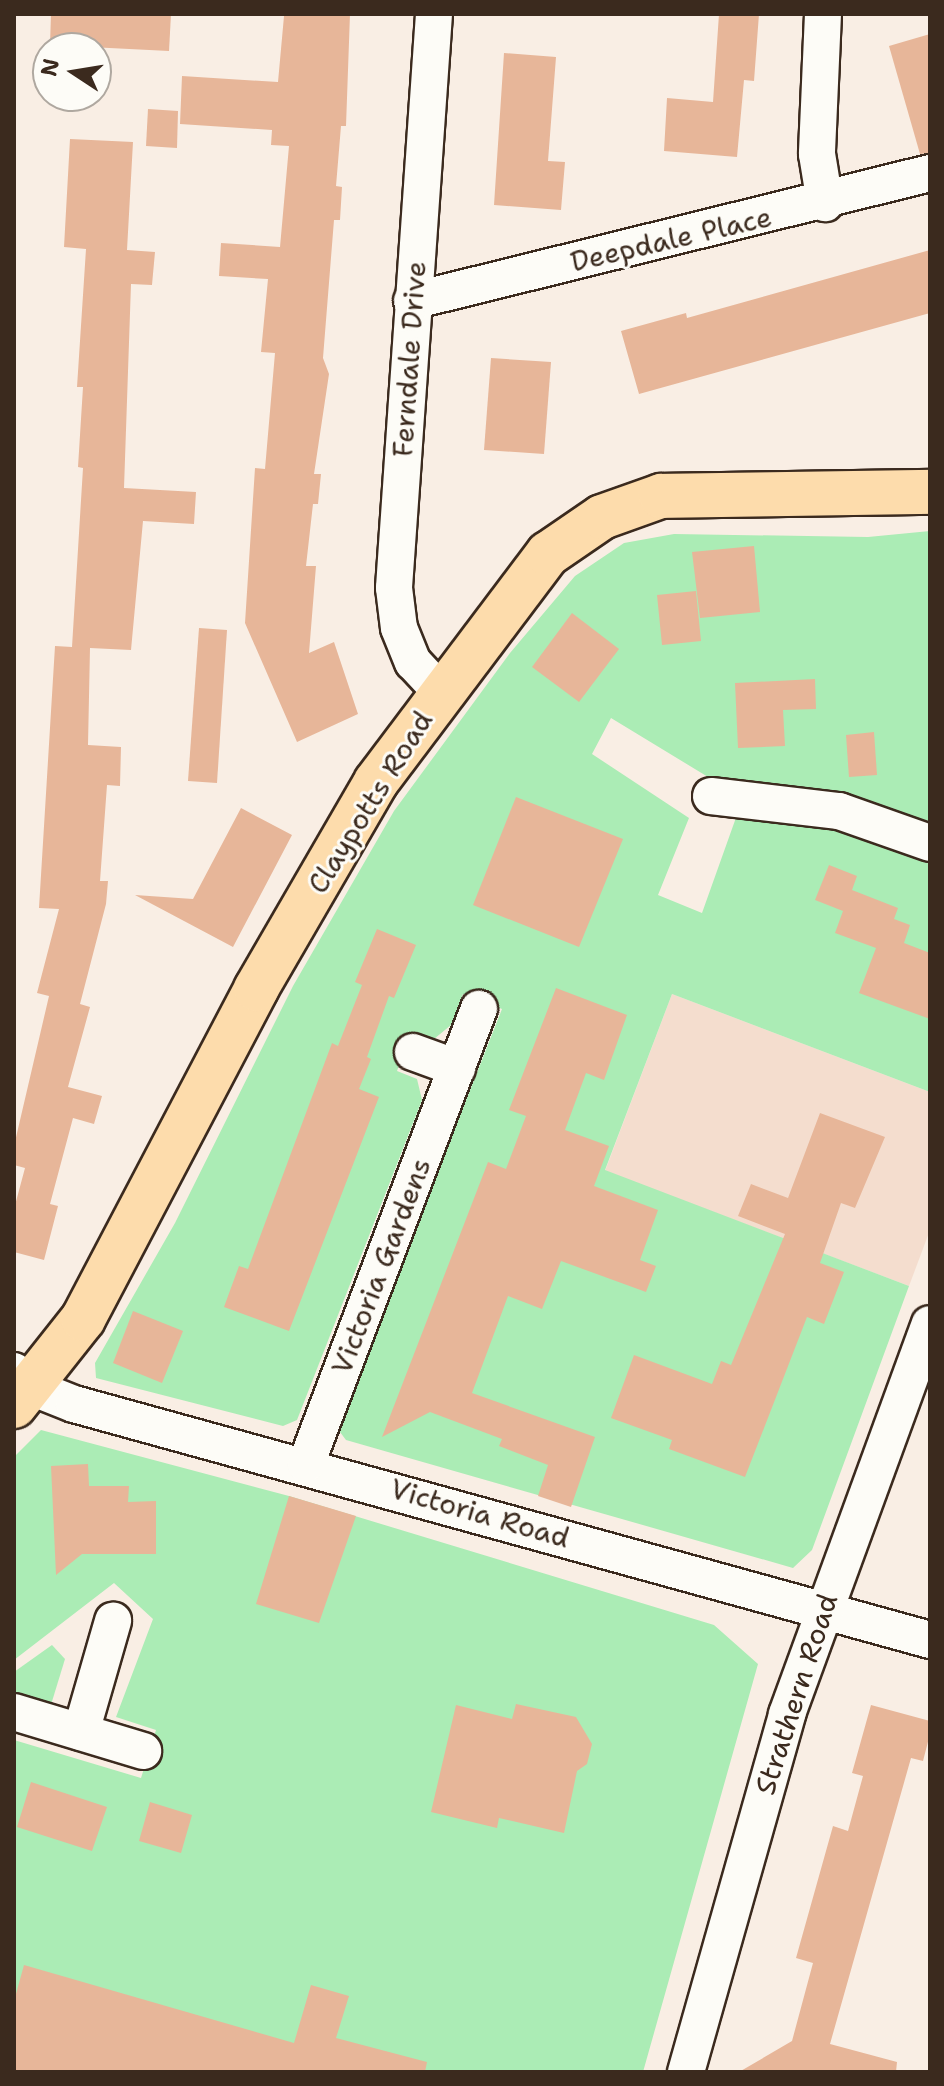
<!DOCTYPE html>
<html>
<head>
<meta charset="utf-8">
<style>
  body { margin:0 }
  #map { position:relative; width:944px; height:2086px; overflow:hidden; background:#f9eee4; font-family:"Shantell Sans",sans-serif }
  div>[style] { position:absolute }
  .built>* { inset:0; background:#f4ddce }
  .green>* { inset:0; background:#abecb5 }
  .building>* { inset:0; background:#e7b699 }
  .roads { filter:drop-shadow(2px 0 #3b2a1e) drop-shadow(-2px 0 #3b2a1e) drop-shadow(0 2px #3b2a1e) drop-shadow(0 -2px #3b2a1e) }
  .minor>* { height:36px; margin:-18px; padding:0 18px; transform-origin:18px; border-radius:18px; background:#fdfcf7 }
  .major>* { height:44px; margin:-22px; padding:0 22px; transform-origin:22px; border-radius:22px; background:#fddcac }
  span { translate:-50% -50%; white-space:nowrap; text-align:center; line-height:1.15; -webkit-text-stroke:6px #fdfcf7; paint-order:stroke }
  .street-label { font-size:28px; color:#3b2a1e }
  .frame { position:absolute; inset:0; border:16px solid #3b2a1e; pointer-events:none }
  .north { position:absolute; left:32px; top:32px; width:80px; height:80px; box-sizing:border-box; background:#fdfcf7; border:2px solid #afa8a0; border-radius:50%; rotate:282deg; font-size:22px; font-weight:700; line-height:32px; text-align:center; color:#3b2a1e }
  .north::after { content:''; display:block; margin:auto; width:28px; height:36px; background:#3b2a1e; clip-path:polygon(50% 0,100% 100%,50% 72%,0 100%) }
</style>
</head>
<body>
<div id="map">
  <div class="built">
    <i style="clip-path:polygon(672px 994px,930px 1092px,930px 1230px,909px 1286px,605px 1171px)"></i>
  </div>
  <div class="green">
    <i style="clip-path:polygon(930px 531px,930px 828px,713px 780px,611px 718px,592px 754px,689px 818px,658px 895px,702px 913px,738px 812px,834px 828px,930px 864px,930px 1092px,672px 994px,605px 1170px,909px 1286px,812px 1550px,793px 1568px,346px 1440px,337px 1428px,502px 1009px,463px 994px,451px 1025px,434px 1039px,411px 1032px,397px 1071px,417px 1079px,422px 1100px,297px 1420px,283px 1426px,96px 1378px,95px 1363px,175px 1223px,293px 986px,394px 811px,510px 653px,575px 576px,624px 543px,674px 534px,868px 537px)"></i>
    <i style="clip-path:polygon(41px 1430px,289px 1496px,714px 1625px,758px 1664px,643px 2072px,14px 2072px,14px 1740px,141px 1778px,156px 1730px,116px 1717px,153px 1619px,114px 1583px,14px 1660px,14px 1457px)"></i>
    <i style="clip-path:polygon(52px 1645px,65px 1659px,50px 1708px,14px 1696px,14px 1672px)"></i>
  </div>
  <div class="building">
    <i style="clip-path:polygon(51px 14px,171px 14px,169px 51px,50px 45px)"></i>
    <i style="clip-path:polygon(301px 14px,350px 14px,346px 126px,341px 126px,336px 186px,342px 187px,340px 220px,334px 220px,323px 358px,329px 374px,314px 474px,321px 474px,318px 504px,313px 504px,306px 566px,316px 566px,309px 653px,334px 642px,358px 714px,297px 742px,245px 623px,255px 468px,265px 469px,275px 353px,261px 352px,268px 279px,219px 276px,221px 243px,280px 247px,289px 146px,271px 145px,272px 130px,180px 124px,182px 76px,278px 82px,284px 16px)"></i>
    <i style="clip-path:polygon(719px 14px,759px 14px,754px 81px,744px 80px,737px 157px,664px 151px,667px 98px,713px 102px)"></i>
    <i style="clip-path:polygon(930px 34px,930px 153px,920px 154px,889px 46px)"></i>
    <i style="clip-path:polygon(504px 53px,556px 57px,548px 161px,565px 162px,561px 210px,494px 205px)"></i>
    <i style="clip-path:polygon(148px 109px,178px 111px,177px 148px,146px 146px)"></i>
    <i style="clip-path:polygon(70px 139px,133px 142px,127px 250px,155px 252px,152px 285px,131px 284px,124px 488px,196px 492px,194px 524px,143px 521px,131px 650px,90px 648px,88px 745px,121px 747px,120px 786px,107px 785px,100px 881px,108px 881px,106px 904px,80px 1004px,90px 1007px,68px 1087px,102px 1096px,94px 1124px,73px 1118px,50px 1204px,58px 1206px,44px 1260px,14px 1252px,14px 1209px,25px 1168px,14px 1165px,14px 1146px,49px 996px,37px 993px,59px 909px,39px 908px,55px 646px,72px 647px,83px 468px,78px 467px,83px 387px,77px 387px,86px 249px,64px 247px)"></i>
    <i style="clip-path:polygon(930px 250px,930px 313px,639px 394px,621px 331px,686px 313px,687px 318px)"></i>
    <i style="clip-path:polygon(491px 358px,551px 362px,544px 454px,484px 450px)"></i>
    <i style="clip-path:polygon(754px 546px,760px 612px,700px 618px,692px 552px)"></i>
    <i style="clip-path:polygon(696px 591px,701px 641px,662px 645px,657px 595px)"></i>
    <i style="clip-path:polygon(572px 613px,619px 649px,579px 702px,532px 667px)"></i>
    <i style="clip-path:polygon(199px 628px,227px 630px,217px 783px,188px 781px)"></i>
    <i style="clip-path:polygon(815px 679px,816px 709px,783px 710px,785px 746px,738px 748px,735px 683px)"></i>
    <i style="clip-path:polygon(874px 732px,877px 775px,849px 777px,846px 735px)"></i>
    <i style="clip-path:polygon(516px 797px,623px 839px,579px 947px,473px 905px)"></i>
    <i style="clip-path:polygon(241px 808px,292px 835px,233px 947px,135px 895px,193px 899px)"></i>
    <i style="clip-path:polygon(829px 865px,857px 876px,852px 890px,898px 908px,894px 919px,910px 925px,904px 943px,930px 953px,930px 1019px,859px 993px,876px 948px,835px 933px,843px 911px,815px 900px)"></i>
    <i style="clip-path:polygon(377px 929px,416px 945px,394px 998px,389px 996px,367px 1057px,371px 1059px,359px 1089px,379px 1097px,289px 1331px,224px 1307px,239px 1266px,248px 1269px,332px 1043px,338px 1046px,362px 985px,355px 982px)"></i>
    <i style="clip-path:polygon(556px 988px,627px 1015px,604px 1080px,586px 1073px,565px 1130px,609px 1146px,594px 1186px,658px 1210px,640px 1260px,656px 1266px,646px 1292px,561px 1261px,542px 1309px,508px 1296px,472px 1393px,595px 1437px,571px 1507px,538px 1496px,548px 1465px,499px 1446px,502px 1439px,430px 1412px,382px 1437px,488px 1162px,506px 1169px,526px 1116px,509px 1110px)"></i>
    <i style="clip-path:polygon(820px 1113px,885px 1137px,855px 1208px,841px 1203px,820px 1263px,844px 1272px,824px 1324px,807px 1317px,745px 1477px,669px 1449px,672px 1440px,611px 1418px,634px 1355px,712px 1384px,721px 1361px,731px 1365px,785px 1234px,738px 1216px,751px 1184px,788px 1198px)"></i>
    <i style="clip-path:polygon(133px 1311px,183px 1331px,162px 1383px,113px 1363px)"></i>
    <i style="clip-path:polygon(88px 1464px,89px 1486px,129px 1486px,128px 1502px,156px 1501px,156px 1554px,82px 1554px,56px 1575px,51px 1466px)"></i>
    <i style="clip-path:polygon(289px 1496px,356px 1516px,319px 1623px,256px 1604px)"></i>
    <i style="clip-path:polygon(516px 1704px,576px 1717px,592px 1744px,587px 1764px,577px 1771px,564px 1833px,499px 1818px,497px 1828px,431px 1812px,456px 1705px,512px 1719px)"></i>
    <i style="clip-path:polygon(871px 1705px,930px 1721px,930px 1734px,923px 1761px,911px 1758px,830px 2044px,897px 2062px,896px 2072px,739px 2072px,792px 2041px,813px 1963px,796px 1958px,833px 1826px,848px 1831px,863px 1776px,852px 1773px)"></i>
    <i style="clip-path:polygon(31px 1782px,107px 1807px,92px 1851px,17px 1827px)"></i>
    <i style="clip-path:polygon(150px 1802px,192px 1815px,181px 1853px,139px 1841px)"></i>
    <i style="clip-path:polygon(24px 1965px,294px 2043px,311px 1985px,349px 1996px,336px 2038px,427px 2062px,425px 2072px,14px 2072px,14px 2001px)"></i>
  </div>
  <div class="roads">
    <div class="minor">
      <i style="left:434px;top:14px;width:575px;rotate:93.99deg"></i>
      <i style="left:394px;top:588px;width:40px;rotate:82.9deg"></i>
      <i style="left:399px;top:628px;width:37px;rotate:68deg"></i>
      <i style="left:413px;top:662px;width:40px;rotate:47deg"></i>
      <i style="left:823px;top:14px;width:140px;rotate:92.5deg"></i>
      <i style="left:817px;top:154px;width:50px;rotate:80.7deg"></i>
      <i style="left:412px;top:301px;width:534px;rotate:-13.88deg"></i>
      <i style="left:711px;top:796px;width:129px;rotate:6.7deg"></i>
      <i style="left:839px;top:811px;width:96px;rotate:19.4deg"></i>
      <i style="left:413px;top:1052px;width:47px;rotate:20deg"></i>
      <i style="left:14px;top:1371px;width:23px;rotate:43deg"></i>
      <i style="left:31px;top:1387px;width:46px;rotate:21.6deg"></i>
      <i style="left:74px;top:1404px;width:888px;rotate:15.41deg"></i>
      <i style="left:306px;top:1464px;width:487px;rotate:-69.2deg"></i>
      <i style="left:14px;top:1712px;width:135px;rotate:16.8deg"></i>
      <i style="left:81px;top:1732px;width:116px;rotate:-73.9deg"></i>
      <i style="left:686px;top:2072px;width:372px;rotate:-74.2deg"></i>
      <i style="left:787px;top:1714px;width:415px;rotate:-69.9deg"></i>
    </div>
    <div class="major">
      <i style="left:14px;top:1406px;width:111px;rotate:-51.6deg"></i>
      <i style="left:83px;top:1319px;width:373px;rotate:-62.3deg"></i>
      <i style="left:256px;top:989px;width:239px;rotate:-59.9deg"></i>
      <i style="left:376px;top:782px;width:286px;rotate:-53deg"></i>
      <i style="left:548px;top:554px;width:65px;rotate:-34.4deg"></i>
      <i style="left:602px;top:517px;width:63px;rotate:-19.6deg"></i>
      <i style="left:661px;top:496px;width:269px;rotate:-0.9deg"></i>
    </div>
  </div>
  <div class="street-label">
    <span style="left:671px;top:239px;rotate:-13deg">Deepdale Place</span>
    <span style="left:409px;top:359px;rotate:-86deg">Ferndale Drive</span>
    <span style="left:370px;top:802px;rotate:-58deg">Claypotts Road</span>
    <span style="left:381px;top:1266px;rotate:-69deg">Victoria Gardens</span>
    <span style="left:480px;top:1513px;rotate:16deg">Victoria Road</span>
    <span style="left:796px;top:1694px;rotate:-72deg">Strathern Road</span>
  </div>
  <div class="frame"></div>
  <div class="north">N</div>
</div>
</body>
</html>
